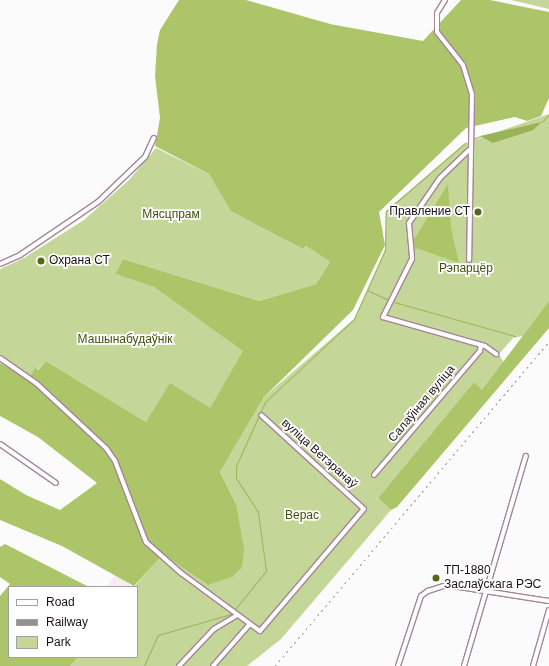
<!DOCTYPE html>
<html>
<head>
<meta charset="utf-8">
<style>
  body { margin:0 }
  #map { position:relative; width:549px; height:666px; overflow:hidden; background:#fbfbfb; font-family:Arial,sans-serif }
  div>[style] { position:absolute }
  .built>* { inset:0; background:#f6edf2 }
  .green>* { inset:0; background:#c4d798 }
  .forest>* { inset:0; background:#acc569 }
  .water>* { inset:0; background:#9bb358 }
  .stream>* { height:1px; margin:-0.5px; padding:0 0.5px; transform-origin:0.5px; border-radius:0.5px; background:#9bb358 }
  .roads { filter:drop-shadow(1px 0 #a58598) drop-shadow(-1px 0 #a58598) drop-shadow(0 1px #a58598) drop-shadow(0 -1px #a58598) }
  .minor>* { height:4px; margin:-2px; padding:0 2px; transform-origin:2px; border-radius:2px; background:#fff }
  .rail>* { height:1px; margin-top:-0.5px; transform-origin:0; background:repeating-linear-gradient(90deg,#959093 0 2px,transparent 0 6px) }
  .dots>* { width:11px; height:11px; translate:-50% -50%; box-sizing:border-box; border:2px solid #fff; border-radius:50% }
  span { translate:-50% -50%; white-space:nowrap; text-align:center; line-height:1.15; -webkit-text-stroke:3.5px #fff; paint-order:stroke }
  .poi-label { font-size:12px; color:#1c1017 }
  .right { translate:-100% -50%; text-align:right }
  .left { translate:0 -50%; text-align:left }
  .park-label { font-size:12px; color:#41500c }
  .street-label { font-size:12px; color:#1c1017 }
  .legend { position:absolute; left:8px; top:586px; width:130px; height:72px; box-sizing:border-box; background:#fff; border:1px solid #a49fa2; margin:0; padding:5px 7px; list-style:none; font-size:12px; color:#1c1017 }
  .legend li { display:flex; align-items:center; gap:8px; height:20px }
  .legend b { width:20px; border:1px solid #a49fa2 }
</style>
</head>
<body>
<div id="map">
  <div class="built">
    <i style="clip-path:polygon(115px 575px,134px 586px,106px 587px)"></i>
  </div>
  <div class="green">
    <i style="clip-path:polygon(511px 0,549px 0,549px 9px)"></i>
    <i style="clip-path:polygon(549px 114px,549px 301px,523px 336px,513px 338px,499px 354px,505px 365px,482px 391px,474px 382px,378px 498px,391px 510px,363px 543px,281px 639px,247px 666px,70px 666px,78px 657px,137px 657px,137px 587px,134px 587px,163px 553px,208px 585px,236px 504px,220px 472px,264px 397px,354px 319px,385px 250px,386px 211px,465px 143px)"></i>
    <i style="clip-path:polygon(156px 148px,209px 174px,232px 211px,303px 249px,306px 246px,330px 262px,316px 284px,259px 301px,123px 259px,115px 274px,154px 287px,244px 351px,210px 408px,146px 422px,46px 361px,30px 377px,0 355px,0 269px,24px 258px,84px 220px,129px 180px)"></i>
  </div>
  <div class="forest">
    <i style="clip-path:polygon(179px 0,246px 0,330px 24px,423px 41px,461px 0,490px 0,549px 12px,549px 98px,541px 116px,527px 121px,515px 117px,466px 128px,379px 212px,385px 245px,353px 310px,264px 397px,220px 472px,236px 504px,244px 549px,242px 567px,232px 577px,208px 585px,163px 554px,134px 586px,62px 546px,0 520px,0 479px,26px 495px,60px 510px,97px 483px,38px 437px,0 416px,0 363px,30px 377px,35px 368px,38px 370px,46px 361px,146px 422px,170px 383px,210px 408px,243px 351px,154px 287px,115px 274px,123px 259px,259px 301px,316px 284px,330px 262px,306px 246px,303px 249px,231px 211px,209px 174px,155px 146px,160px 118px,155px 76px,157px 44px,160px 30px)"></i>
    <i style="clip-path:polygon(448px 184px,451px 228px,459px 263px,410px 246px)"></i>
    <i style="clip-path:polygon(549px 301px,549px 328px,397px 507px,391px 510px,378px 498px,474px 382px,482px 390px)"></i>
    <i style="clip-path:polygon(5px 544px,89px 587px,9px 587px,9px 657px,78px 657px,70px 666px,0 666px,0 596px,10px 584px,0 577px,0 547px)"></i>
  </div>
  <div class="water">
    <i style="clip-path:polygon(542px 122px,533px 130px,493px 143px,480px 136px)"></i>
  </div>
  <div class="stream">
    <i style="left:542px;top:122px;width:11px;rotate:-49deg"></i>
    <i style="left:473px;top:139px;width:8px;rotate:-23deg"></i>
    <i style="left:367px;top:290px;width:23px;rotate:25deg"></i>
    <i style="left:394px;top:302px;width:126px;rotate:15.7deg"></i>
    <i style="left:235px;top:609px;width:49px;rotate:-50.8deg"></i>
    <i style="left:266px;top:571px;width:60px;rotate:-97.7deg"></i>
    <i style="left:258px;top:512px;width:40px;rotate:-122.9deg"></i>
    <i style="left:236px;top:478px;width:12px;rotate:-90deg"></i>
    <i style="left:236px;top:466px;width:70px;rotate:-65.6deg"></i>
    <i style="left:265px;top:402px;width:122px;rotate:-43deg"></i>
    <i style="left:354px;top:319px;width:76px;rotate:-65.8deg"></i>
    <i style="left:385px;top:250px;width:39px;rotate:-89deg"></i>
    <i style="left:386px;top:211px;width:104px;rotate:-40.7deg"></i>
    <i style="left:144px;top:666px;width:34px;rotate:-66deg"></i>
    <i style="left:158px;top:635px;width:76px;rotate:-16deg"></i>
  </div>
  <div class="roads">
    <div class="minor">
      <i style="left:445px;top:0;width:15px;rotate:122deg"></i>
      <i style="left:437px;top:13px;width:19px;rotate:90deg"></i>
      <i style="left:437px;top:32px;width:42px;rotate:51.8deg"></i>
      <i style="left:463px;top:65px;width:30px;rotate:73deg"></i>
      <i style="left:472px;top:94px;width:166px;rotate:91deg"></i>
      <i style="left:469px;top:150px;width:40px;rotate:136deg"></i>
      <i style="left:440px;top:178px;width:55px;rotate:124.6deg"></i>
      <i style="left:409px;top:223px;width:36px;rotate:85deg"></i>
      <i style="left:412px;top:259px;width:65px;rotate:116.6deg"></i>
      <i style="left:383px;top:317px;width:106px;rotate:15.9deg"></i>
      <i style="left:485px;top:346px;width:14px;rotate:36deg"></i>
      <i style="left:0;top:264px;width:22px;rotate:-24deg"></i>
      <i style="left:20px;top:255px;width:94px;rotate:-34.2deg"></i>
      <i style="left:98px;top:202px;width:65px;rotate:-43.8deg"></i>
      <i style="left:145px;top:157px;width:21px;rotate:-65deg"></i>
      <i style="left:0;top:358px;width:44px;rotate:34.8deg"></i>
      <i style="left:36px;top:383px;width:96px;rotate:42.9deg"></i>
      <i style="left:106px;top:448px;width:16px;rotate:55deg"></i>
      <i style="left:115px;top:461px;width:87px;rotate:69.1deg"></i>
      <i style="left:146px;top:542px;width:47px;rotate:41.5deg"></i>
      <i style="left:181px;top:573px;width:98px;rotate:36.3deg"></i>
      <i style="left:260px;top:631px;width:160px;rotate:-49.6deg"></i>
      <i style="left:364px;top:509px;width:139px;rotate:-137.6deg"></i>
      <i style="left:0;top:444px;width:68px;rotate:34.9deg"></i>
      <i style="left:374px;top:475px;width:163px;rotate:-49.5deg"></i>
      <i style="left:480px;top:351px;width:6px;rotate:-81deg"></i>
      <i style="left:179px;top:666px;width:51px;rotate:-46.6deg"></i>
      <i style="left:214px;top:629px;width:27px;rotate:-31deg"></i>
      <i style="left:213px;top:666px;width:55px;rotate:-48.7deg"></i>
      <i style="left:398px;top:666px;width:74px;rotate:-71.8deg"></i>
      <i style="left:421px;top:596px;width:9px;rotate:-36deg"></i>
      <i style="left:428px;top:591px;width:19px;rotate:-18deg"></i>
      <i style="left:446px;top:585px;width:104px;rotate:8.8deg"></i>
      <i style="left:464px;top:666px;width:219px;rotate:-73.6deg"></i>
      <i style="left:533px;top:666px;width:58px;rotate:-74.1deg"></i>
    </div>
  </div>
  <div class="rail">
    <i style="left:275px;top:666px;width:424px;rotate:-49.8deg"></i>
  </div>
  <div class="dots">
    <i style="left:478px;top:212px;background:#556814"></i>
    <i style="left:41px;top:261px;background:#556814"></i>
    <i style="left:436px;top:578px;background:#556814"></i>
  </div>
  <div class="poi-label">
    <span class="right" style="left:470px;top:212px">Правление СТ</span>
    <span class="left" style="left:49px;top:261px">Охрана СТ</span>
    <span class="left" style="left:444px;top:578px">ТП-1880<br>Заслаўскага РЭС</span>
  </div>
  <div class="park-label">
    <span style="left:171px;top:215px">Мясцпрам</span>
    <span style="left:466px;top:269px">Рэпарцёр</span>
    <span style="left:125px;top:340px">Машынабудаўнік</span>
    <span style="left:302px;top:516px">Верас</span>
  </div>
  <div class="street-label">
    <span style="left:422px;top:404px;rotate:-50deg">Салаўіная вуліца</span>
    <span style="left:319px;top:454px;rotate:42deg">вуліца Ветэранаў</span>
  </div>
  <ul class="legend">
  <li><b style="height:5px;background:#fff"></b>Road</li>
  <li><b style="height:5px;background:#959093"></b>Railway</li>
  <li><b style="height:11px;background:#c4d798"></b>Park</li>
  </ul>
</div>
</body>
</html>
